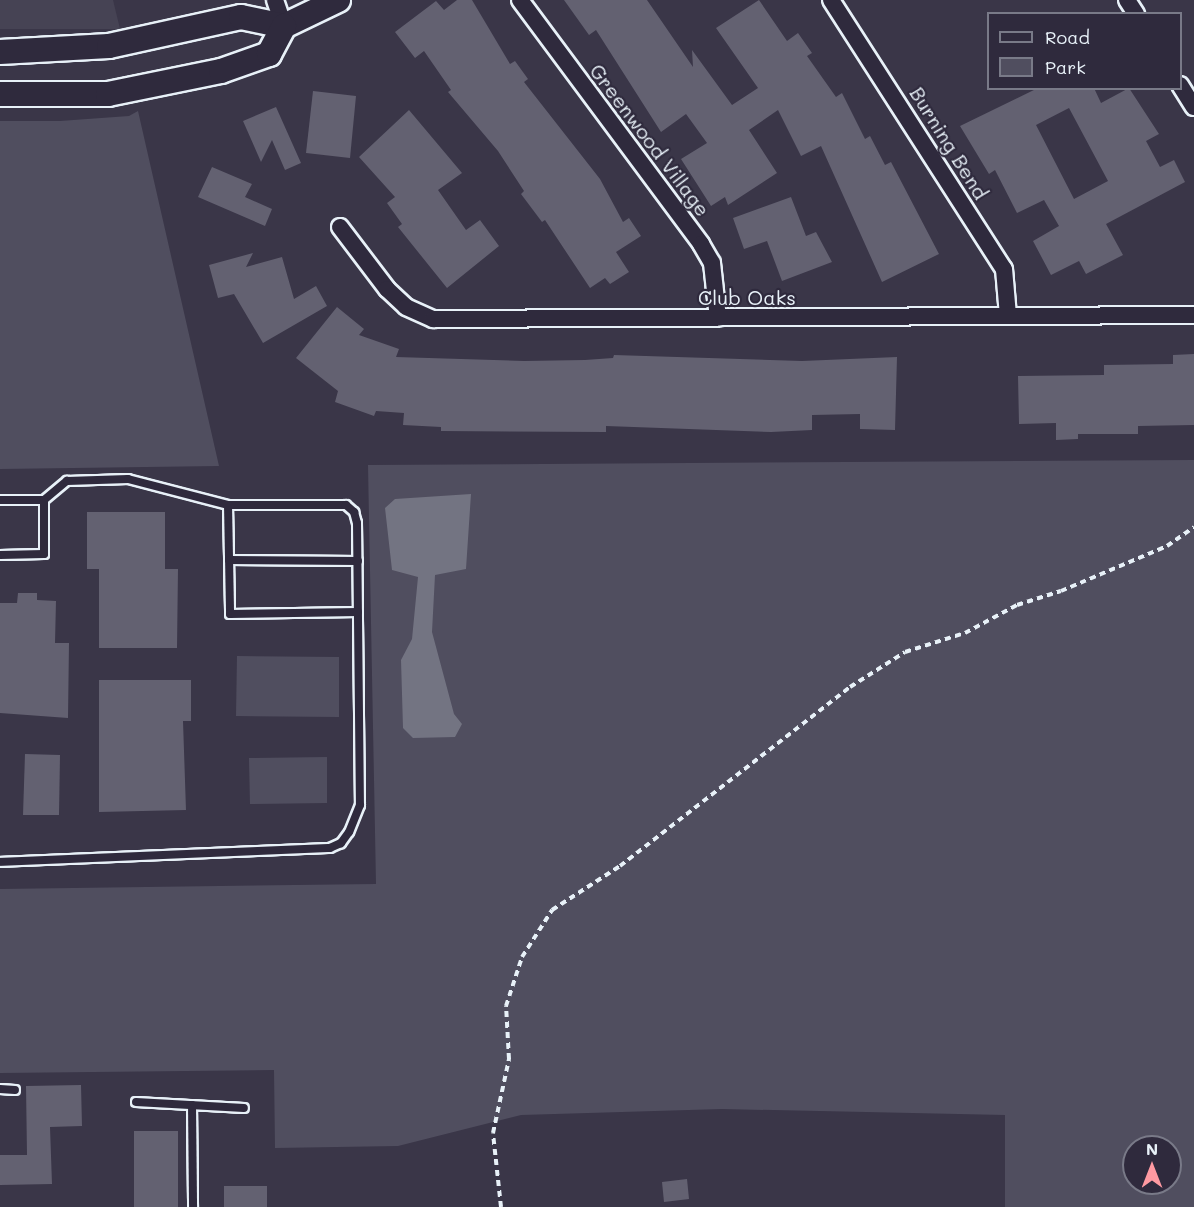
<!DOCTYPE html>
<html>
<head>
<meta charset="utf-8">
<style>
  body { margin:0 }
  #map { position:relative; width:1194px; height:1207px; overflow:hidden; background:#3a3648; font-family:Mali,sans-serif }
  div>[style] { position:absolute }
  .built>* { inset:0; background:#464354 }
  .green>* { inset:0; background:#504e5f }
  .water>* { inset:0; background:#737482 }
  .building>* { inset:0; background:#636171 }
  .path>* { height:4px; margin-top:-2px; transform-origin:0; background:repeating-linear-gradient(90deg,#e8f1f8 0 6px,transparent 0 10.5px) }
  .roads { filter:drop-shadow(2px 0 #e8f1f8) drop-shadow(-2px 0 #e8f1f8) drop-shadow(0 2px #e8f1f8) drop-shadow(0 -2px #e8f1f8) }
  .lane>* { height:8px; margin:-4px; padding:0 4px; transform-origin:4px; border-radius:4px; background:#2f2a3d }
  .street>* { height:16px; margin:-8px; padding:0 8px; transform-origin:8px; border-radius:8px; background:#2f2a3d }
  .secondary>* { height:24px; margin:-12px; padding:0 12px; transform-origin:12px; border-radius:12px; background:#2f2a3d }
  span { translate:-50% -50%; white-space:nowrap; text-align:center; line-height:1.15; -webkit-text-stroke:4.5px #2f2a3d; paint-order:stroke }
  .street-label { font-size:20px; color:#e8f1f8 }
  .legend { position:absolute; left:987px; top:12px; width:195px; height:78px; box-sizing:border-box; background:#2f2a3d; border:2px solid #797a88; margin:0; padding:8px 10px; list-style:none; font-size:18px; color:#e8f1f8 }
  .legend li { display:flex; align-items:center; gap:12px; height:30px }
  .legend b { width:30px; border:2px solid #797a88 }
  .north { position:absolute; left:1122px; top:1135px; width:60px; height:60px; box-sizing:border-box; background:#2f2a3d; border:2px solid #797a88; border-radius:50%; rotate:0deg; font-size:16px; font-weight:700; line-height:24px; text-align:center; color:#e8f1f8 }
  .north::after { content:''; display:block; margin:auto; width:21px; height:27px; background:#ff9aa2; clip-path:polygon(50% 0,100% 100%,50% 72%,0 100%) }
</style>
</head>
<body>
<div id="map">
  <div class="built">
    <i style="clip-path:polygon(0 0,113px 0,120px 29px,0 29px)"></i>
  </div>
  <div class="green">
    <i style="clip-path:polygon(138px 111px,219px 466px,0 469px,0 121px,60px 121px,129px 116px)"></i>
    <i style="clip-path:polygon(evenodd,1194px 460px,1194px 1207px,1005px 1207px,1005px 1115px,722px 1109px,521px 1115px,398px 1146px,275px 1148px,274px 1070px,0 1073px,0 889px,376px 884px,368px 465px,1194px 460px,1134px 1147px,1170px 1147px,1170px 1183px,1134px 1183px,1134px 1147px)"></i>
    <i style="clip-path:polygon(237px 656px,339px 657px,339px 717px,236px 716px)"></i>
    <i style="clip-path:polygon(327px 757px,327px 803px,250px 804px,249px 758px)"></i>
  </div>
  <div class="water">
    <i style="clip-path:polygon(471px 494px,466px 569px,435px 575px,432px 632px,454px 714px,462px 724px,455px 737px,413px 738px,403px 728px,401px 660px,412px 639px,418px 577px,392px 570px,385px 508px,395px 499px)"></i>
  </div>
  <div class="building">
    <i style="clip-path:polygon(457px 0,472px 0,510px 64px,515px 61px,528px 79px,524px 82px,600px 179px,623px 222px,629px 218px,641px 236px,616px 252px,629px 272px,610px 284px,605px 278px,590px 288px,545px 220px,542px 222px,521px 194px,524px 191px,498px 151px,448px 92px,451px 90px,424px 51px,415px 58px,395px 32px,436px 1px,444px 10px)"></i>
    <i style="clip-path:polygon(564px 0,647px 0,693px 67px,692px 50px,732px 105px,758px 88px,716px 28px,759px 0,787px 41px,798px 33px,812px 53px,807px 56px,836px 97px,842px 93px,865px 139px,870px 136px,885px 165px,891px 162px,939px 254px,882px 282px,821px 146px,801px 156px,778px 110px,749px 130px,777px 173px,728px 205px,725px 197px,711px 206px,681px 159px,707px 143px,686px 114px,661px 132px,596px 30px,589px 35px)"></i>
    <i style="clip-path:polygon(evenodd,1038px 88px,1094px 88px,1101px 103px,1129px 88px,1159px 134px,1146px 141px,1160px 167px,1174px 160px,1185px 182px,1106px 224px,1123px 255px,1086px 274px,1079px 261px,1051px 275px,1033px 241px,1059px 226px,1044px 200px,1017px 213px,995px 170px,989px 174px,960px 126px,1038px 88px,1069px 108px,1108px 181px,1074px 199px,1036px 125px,1069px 108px)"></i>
    <i style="clip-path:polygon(313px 91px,356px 96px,350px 158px,306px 153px)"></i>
    <i style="clip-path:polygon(276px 107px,301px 163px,285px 170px,272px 140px,261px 162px,243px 121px)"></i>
    <i style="clip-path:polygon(409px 110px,462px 173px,438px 190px,466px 230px,480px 220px,499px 246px,447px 288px,398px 227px,402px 224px,387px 203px,395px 197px,359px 157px)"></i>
    <i style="clip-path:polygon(212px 167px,252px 184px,245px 197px,272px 209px,265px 226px,198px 197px)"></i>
    <i style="clip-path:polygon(791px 197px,806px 236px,816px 232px,832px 262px,782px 281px,767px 241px,744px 249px,733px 218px)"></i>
    <i style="clip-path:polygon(253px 253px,246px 267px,282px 257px,294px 299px,316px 286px,327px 306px,263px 343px,234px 294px,218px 298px,209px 265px)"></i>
    <i style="clip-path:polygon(337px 307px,364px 329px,359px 335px,399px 349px,396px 357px,524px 361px,585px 360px,613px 358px,614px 355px,802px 361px,897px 357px,895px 430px,860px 429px,860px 414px,812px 415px,812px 430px,771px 432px,606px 426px,606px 432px,441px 431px,441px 427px,403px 425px,404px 413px,376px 411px,374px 416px,335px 402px,338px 391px,296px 358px)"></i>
    <i style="clip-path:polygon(1194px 354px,1194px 425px,1138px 426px,1138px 434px,1078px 434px,1078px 439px,1056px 440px,1056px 423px,1019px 424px,1018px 376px,1104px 375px,1104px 365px,1173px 364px,1173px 355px)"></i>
    <i style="clip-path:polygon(87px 512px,165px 512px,165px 569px,178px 569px,177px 648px,99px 648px,99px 569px,87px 569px)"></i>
    <i style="clip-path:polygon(18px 593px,37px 593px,37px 600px,56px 601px,55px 643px,69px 643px,68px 718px,0 713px,0 603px,17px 603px)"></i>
    <i style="clip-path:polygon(99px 680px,191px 680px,191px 721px,183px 721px,186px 810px,99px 812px)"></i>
    <i style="clip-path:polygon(25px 754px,60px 755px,59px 815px,23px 815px)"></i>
    <i style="clip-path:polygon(81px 1085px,82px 1126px,50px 1127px,52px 1184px,0 1185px,0 1155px,27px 1155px,26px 1086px)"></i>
    <i style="clip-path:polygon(134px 1131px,178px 1131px,178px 1207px,134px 1207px)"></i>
    <i style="clip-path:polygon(687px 1179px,689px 1199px,664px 1202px,662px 1182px)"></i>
    <i style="clip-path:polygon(224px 1186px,267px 1186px,267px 1207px,224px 1207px)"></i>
  </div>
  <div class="path">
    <i style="left:501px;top:1207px;width:74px;rotate:-96.2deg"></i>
    <i style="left:493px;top:1133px;width:76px;rotate:-77.8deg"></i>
    <i style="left:509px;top:1059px;width:53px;rotate:-93.2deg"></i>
    <i style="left:506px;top:1006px;width:52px;rotate:-71.9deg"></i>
    <i style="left:522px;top:957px;width:56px;rotate:-57.4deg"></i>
    <i style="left:552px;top:910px;width:81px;rotate:-32.9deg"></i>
    <i style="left:620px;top:866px;width:291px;rotate:-37.9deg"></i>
    <i style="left:850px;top:687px;width:65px;rotate:-32.5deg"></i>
    <i style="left:905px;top:652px;width:63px;rotate:-17.6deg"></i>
    <i style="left:965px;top:633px;width:59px;rotate:-28.3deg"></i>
    <i style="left:1017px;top:605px;width:46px;rotate:-17.7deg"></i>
    <i style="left:1061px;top:591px;width:115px;rotate:-23deg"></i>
    <i style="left:1167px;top:546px;width:33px;rotate:-35deg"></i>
  </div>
  <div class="roads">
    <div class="lane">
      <i style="left:0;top:500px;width:44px"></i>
      <i style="left:44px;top:500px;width:30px;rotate:-40deg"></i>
      <i style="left:67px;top:481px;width:61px;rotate:-1.9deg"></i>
      <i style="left:128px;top:479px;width:103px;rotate:14.6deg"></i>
      <i style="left:228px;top:505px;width:118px"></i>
      <i style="left:346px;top:505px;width:11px;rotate:41deg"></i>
      <i style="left:354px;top:512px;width:11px;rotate:75deg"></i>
      <i style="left:357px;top:523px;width:282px;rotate:89.4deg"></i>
      <i style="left:360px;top:805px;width:29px;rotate:112deg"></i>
      <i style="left:349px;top:832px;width:14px;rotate:126deg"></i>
      <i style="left:341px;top:843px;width:12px;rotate:156deg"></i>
      <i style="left:330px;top:848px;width:330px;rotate:177.6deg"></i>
      <i style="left:228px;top:505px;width:109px;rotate:88.9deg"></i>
      <i style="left:230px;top:614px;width:128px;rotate:-0.9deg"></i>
      <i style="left:0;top:555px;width:44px;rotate:-1.3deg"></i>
      <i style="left:44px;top:554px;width:54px;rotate:-90deg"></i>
      <i style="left:229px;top:560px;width:129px;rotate:0.4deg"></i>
      <i style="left:0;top:1089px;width:15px;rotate:4deg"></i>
      <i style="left:136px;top:1102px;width:108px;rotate:3.2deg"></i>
      <i style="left:192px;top:1105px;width:102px;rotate:89.4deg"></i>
    </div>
    <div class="street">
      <i style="left:275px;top:0;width:28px;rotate:71deg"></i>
      <i style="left:520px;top:0;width:304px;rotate:53.4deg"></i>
      <i style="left:701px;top:244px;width:22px;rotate:60deg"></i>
      <i style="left:712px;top:263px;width:55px;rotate:83.8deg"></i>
      <i style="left:831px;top:0;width:320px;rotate:57.3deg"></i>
      <i style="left:1004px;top:269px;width:47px;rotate:85.1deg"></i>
      <i style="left:1127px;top:0;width:17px;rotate:57deg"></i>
      <i style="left:1180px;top:85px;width:26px;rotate:58deg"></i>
      <i style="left:340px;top:227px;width:78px;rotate:52.8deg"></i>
      <i style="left:387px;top:289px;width:26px;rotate:43deg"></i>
      <i style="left:406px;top:307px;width:30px;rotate:24deg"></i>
      <i style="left:433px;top:319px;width:761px;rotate:-0.3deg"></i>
    </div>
    <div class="secondary">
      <i style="left:0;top:52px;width:109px;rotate:-3.2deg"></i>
      <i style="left:109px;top:46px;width:135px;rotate:-12.4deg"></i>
      <i style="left:241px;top:17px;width:44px;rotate:11.8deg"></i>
      <i style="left:284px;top:26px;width:60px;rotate:-25.7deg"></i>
      <i style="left:0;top:94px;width:108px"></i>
      <i style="left:108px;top:94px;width:115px;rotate:-11.5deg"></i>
      <i style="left:221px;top:71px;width:51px;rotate:-19.5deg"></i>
      <i style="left:269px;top:54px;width:32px;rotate:-62deg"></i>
    </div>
  </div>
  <div class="street-label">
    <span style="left:650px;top:140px;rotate:53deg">Greenwood Village</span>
    <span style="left:949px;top:143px;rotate:58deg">Burning Bend</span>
    <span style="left:747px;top:297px">Club Oaks</span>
  </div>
  <ul class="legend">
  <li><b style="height:8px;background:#2f2a3d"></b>Road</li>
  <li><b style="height:16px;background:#504e5f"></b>Park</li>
  </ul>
  <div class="north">N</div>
</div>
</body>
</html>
